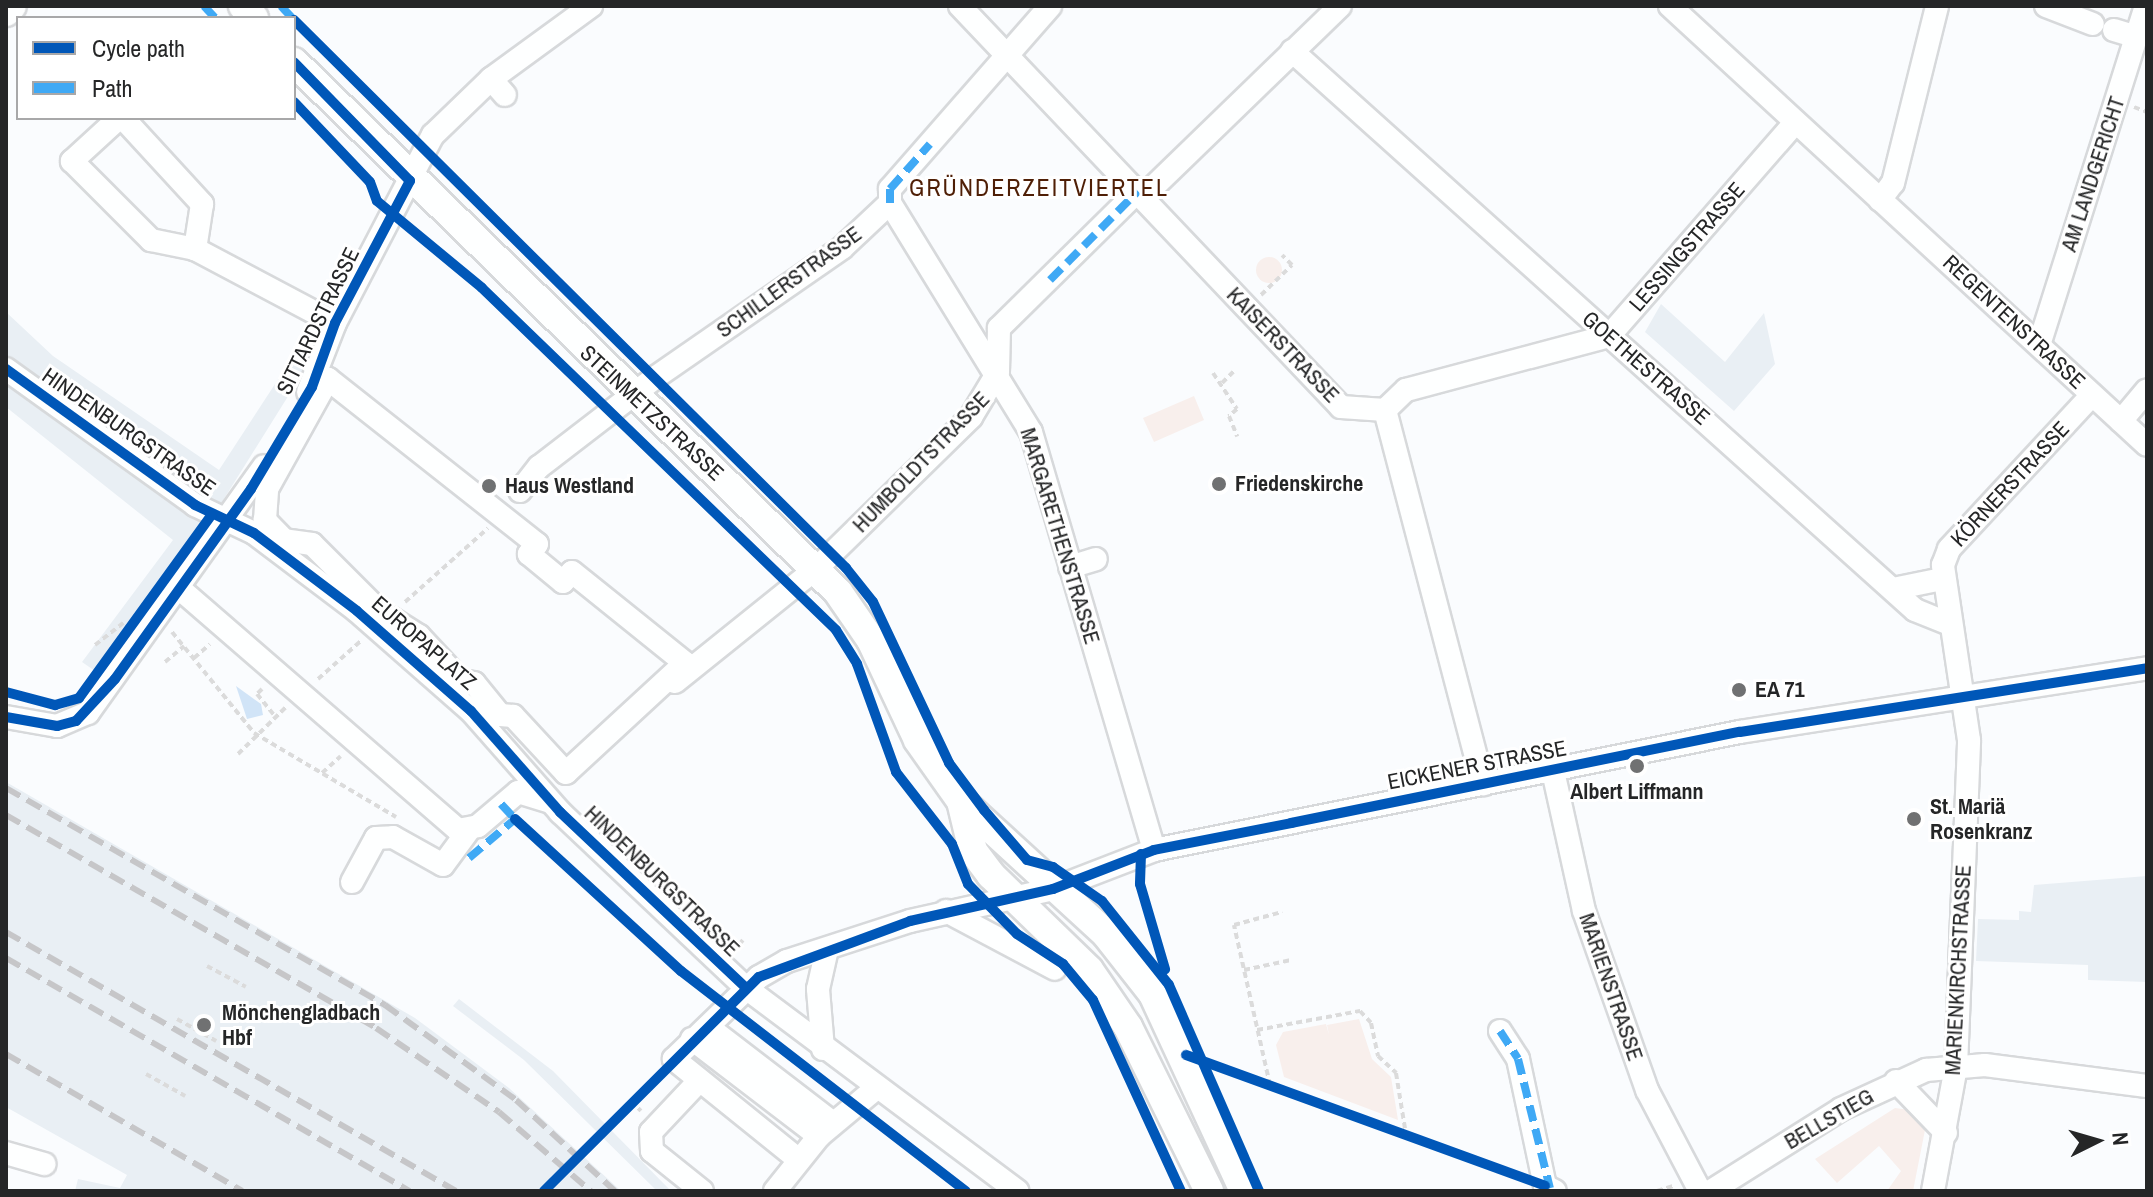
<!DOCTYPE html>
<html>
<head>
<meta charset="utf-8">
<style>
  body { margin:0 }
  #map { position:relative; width:2153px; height:1197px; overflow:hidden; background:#fafcfe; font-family:"Archivo Narrow",sans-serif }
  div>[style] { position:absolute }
  .built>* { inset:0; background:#e9eff4 }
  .green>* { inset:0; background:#f8efec }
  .round { border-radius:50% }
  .water>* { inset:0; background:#d1e4f7 }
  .path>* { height:4px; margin-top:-2px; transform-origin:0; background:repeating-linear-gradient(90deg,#dbdbdb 0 6px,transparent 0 10px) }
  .roads { filter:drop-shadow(2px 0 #d7d9db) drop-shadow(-2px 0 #d7d9db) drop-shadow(0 2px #d7d9db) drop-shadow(0 -2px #d7d9db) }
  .minor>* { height:22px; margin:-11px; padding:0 11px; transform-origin:11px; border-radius:11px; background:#feffff }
  .major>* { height:28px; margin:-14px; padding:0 14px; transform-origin:14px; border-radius:14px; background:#feffff }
  .rail>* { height:6px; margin-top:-3px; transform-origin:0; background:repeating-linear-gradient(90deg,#c6c6c8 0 16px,transparent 0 24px) }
  .quiet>* { height:8px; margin-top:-4px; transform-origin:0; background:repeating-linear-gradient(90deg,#3fa9f5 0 16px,transparent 0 24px) }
  .cycleway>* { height:10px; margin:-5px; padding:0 5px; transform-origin:5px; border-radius:5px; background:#0057b8 }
  .dots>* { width:22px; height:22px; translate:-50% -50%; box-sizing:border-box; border:4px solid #fff; border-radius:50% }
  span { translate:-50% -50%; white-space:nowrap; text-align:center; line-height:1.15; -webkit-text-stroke:6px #fff; paint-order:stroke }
  .street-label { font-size:22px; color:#252627 }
  .poi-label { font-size:22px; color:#252627; font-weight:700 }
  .left { translate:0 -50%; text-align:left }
  .neighbourhood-label { font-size:24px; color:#4f1f06; letter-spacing:2px }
  .frame { position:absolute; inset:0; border:8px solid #252627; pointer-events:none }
  .legend { position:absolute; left:16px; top:16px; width:280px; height:104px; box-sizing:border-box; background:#fff; border:2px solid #a8a8a9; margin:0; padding:10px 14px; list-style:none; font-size:24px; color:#252627 }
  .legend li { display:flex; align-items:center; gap:16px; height:40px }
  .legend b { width:40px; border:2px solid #a8a8a9 }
  .north { position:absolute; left:2057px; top:1101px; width:80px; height:80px; -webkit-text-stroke:6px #fff; paint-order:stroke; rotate:85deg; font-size:22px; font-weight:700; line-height:32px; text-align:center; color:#252627 }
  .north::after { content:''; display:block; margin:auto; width:28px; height:36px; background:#252627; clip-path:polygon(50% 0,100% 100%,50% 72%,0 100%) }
</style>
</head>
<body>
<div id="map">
  <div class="built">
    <i style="clip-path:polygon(1661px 304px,1725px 362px,1764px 313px,1775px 364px,1734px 411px,1645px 332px)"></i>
    <i style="clip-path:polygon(6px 312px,53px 356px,219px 470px,292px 358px,307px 366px,212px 518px,98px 673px,82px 662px,173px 540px,6px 407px)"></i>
    <i style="clip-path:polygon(6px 782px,415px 1018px,509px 1088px,621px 1191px,75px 1191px,78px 1179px,120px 1188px,127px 1175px,6px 1107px)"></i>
    <i style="clip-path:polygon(2147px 876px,2147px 982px,2088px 980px,2088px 965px,1976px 961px,1978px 919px,2019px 920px,2019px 911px,2031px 912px,2034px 885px)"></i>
    <i style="clip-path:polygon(459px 999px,553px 1071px,671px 1191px,657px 1191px,524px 1060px,453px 1006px)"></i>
  </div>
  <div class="green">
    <i class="round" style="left:1256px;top:257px;width:26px;height:26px"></i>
    <i style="clip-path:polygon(1194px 396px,1204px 420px,1154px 442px,1143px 418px)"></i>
    <i style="clip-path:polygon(1359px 1019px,1372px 1059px,1391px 1077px,1398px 1120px,1284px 1077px,1276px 1045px,1283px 1032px,1326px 1024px,1329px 1035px,1327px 1025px)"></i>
    <i style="clip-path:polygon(1895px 1108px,1910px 1110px,1925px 1130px,1913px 1191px,1887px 1191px,1901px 1171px,1879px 1146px,1837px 1183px,1815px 1159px)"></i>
  </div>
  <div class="water">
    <i style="clip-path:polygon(236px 686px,261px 704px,263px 715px,247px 719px)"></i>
  </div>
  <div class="path">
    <i style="left:2134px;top:107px;width:14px;rotate:21deg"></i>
    <i style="left:1261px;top:295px;width:43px;rotate:-44.1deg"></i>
    <i style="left:1292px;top:265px;width:14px;rotate:-135deg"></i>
    <i style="left:1213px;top:373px;width:43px;rotate:56.3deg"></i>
    <i style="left:1237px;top:409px;width:11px;rotate:139deg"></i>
    <i style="left:1229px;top:416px;width:22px;rotate:68deg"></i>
    <i style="left:1222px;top:383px;width:17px;rotate:-45deg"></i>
    <i style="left:405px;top:602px;width:111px;rotate:-41.7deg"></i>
    <i style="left:172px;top:632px;width:130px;rotate:50.9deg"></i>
    <i style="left:254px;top:733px;width:165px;rotate:30.6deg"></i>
    <i style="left:95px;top:645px;width:36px;rotate:-38deg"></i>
    <i style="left:194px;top:658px;width:21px;rotate:-41deg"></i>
    <i style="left:165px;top:662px;width:25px;rotate:-40deg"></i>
    <i style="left:318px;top:679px;width:59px;rotate:-41.6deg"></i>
    <i style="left:262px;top:689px;width:7px;rotate:135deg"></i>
    <i style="left:257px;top:694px;width:28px;rotate:51deg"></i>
    <i style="left:238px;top:754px;width:69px;rotate:-44.4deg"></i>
    <i style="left:322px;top:773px;width:25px;rotate:-42deg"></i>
    <i style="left:734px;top:951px;width:14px;rotate:-51deg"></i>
    <i style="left:207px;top:966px;width:44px;rotate:28.3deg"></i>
    <i style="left:1244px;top:970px;width:48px;rotate:-12deg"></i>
    <i style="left:177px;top:1019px;width:45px;rotate:29.4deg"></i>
    <i style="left:1257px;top:1030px;width:105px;rotate:-10.5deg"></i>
    <i style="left:1360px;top:1011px;width:16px;rotate:47deg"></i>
    <i style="left:1371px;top:1023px;width:34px;rotate:78deg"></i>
    <i style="left:1378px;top:1056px;width:25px;rotate:43deg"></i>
    <i style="left:1396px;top:1073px;width:63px;rotate:80.8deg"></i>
    <i style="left:146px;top:1074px;width:45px;rotate:29.4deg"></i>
    <i style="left:1270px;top:1085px;width:164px;rotate:-102.7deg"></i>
    <i style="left:1234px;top:925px;width:50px;rotate:-15.2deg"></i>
    <i style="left:631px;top:1101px;width:14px;rotate:45deg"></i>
    <i style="left:1657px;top:1191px;width:17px;rotate:-17deg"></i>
  </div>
  <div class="roads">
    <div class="minor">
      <i style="left:960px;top:6px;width:553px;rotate:46.47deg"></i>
      <i style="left:1341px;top:407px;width:44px;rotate:3.9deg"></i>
      <i style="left:1385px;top:410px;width:387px;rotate:75.3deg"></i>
      <i style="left:1670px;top:6px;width:648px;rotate:42.62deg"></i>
      <i style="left:2046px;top:6px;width:50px;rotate:21deg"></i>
      <i style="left:2114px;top:30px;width:24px;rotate:17deg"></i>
      <i style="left:1292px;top:51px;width:837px;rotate:41.9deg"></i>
      <i style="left:1915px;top:610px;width:37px;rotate:22deg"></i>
      <i style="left:491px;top:79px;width:21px;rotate:49deg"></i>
      <i style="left:119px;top:118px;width:64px;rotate:137.5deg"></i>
      <i style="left:72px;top:161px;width:112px;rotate:45deg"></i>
      <i style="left:151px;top:240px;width:45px;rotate:11.6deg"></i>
      <i style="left:195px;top:249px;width:158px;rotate:27.9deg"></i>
      <i style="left:123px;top:118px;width:117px;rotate:47.4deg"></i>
      <i style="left:202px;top:204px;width:46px;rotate:98.8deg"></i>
      <i style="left:1143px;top:197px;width:274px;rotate:-44.1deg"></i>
      <i style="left:1880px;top:200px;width:21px;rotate:-53deg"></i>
      <i style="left:1893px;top:183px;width:182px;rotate:-76deg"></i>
      <i style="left:890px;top:203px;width:269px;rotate:58.4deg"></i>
      <i style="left:1031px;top:432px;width:436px;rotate:73.6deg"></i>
      <i style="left:2040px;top:342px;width:352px;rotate:-72.5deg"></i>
      <i style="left:6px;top:369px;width:233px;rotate:35.7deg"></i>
      <i style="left:195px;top:505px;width:65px;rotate:25.4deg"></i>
      <i style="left:254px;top:533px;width:129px;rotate:37.1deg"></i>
      <i style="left:357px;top:611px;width:152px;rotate:41.3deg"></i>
      <i style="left:471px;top:711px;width:135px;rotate:48.6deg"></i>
      <i style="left:560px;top:812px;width:256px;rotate:43.4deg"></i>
      <i style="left:746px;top:988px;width:339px;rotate:36.8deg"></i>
      <i style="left:328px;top:379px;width:266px;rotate:38.3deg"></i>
      <i style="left:537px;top:544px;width:13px;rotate:129deg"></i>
      <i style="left:529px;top:554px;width:44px;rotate:39.5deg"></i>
      <i style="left:563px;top:582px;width:13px;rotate:-48deg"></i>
      <i style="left:572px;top:572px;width:145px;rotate:38.8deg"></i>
      <i style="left:685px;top:663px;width:162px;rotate:137.3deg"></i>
      <i style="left:566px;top:773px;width:78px;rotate:-132.9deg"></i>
      <i style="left:513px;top:716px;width:13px;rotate:-176deg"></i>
      <i style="left:500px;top:715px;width:41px;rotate:-129.1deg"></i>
      <i style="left:474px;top:683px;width:13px;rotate:-171deg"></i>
      <i style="left:461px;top:681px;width:62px;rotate:-133deg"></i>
      <i style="left:419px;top:636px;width:49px;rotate:-147.6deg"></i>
      <i style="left:378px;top:610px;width:93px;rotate:-135deg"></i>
      <i style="left:312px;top:544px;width:28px;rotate:-172deg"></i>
      <i style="left:284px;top:540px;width:28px;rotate:-134deg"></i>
      <i style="left:265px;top:520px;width:31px;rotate:-86deg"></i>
      <i style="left:267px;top:489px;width:126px;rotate:-61deg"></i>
      <i style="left:308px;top:392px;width:74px;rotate:-68.6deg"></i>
      <i style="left:335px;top:323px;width:212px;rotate:-62.5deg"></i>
      <i style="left:433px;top:135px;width:81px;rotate:-44deg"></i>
      <i style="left:491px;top:79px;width:124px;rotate:-36.1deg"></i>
      <i style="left:1385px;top:410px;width:29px;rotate:-44deg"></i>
      <i style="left:1406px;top:390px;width:210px;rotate:-14.9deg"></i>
      <i style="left:1609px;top:336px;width:283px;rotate:-48.9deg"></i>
      <i style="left:2121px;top:421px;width:40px;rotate:-50deg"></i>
      <i style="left:520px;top:491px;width:31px;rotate:-52deg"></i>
      <i style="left:539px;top:467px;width:148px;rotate:-37.6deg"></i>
      <i style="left:656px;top:377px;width:226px;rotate:-34.7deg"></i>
      <i style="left:842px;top:248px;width:66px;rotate:-43.2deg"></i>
      <i style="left:890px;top:203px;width:14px;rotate:-90deg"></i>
      <i style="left:890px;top:189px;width:243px;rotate:-48.8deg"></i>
      <i style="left:1070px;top:567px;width:27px;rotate:-17deg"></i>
      <i style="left:1898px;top:588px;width:45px;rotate:-11.6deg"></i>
      <i style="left:180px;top:589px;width:368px;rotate:40.9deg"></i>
      <i style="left:458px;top:830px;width:20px;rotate:-11deg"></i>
      <i style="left:478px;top:826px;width:52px;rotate:-40.4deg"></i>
      <i style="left:518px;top:792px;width:34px;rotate:17deg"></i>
      <i style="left:675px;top:682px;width:182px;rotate:-38.8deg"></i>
      <i style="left:817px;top:568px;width:216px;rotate:-44.4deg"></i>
      <i style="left:971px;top:417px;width:52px;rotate:-59deg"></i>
      <i style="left:998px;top:372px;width:44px;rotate:-88.7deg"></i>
      <i style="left:999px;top:328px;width:195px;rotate:-44.6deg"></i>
      <i style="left:6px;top:717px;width:52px;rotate:10deg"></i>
      <i style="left:57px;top:726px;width:34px;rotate:-23deg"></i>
      <i style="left:88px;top:713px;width:303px;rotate:-54.5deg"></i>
      <i style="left:1553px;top:771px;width:143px;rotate:77.5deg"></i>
      <i style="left:1584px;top:911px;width:190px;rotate:70.6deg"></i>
      <i style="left:1647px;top:1090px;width:114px;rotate:62.3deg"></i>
      <i style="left:352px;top:882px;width:50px;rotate:-61.4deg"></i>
      <i style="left:376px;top:838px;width:17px;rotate:-3deg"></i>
      <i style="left:393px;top:837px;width:57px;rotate:29.2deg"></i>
      <i style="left:443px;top:865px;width:42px;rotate:-53.7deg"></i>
      <i style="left:946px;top:911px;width:123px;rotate:28deg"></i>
      <i style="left:708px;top:1027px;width:158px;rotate:37.5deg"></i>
      <i style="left:1500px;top:1031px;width:33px;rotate:57deg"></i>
      <i style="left:1518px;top:1059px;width:130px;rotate:78deg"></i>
      <i style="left:1545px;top:1186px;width:11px;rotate:27deg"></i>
      <i style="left:692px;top:1039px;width:160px;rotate:37.4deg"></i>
      <i style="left:823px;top:1049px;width:60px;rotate:-94.8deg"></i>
      <i style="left:818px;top:989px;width:41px;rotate:-77.3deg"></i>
      <i style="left:699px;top:1081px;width:70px;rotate:133.3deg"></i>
      <i style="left:651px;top:1132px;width:19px;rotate:87deg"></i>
      <i style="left:652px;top:1151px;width:64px;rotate:38.7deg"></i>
      <i style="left:1896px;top:1081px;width:72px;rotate:46.1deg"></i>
      <i style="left:6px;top:1153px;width:40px;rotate:16deg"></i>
      <i style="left:799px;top:1160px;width:161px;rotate:-141.1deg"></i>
      <i style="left:674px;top:1059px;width:118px;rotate:-44deg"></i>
      <i style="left:759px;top:977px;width:32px;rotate:-30deg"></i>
      <i style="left:787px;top:961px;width:129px;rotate:-18deg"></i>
      <i style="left:910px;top:921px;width:147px;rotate:-12.6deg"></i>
      <i style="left:1053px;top:889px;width:108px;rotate:-21.1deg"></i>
      <i style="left:1154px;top:850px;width:598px;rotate:-11.39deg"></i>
      <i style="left:1740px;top:732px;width:412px;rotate:-8.9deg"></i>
      <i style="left:775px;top:1191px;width:70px;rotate:-51.3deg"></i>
      <i style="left:819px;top:1136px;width:72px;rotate:-39.9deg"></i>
      <i style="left:1711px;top:1191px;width:154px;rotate:-32.2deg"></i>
      <i style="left:1841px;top:1109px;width:94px;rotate:-24.6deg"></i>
      <i style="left:1926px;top:1070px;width:59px;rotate:-4.8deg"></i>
      <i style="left:1985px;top:1065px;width:163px;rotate:7.4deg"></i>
      <i style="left:1933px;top:1191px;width:126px;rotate:-79.5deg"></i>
      <i style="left:1956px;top:1067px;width:327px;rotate:-87.7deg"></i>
      <i style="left:1969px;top:740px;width:177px;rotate:-98.5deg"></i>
      <i style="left:1943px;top:565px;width:17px;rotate:-69deg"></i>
      <i style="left:1949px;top:549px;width:210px;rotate:-47.1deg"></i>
    </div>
    <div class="major">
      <i style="left:243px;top:6px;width:16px;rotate:47deg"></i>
      <i style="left:6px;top:12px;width:8px;rotate:-45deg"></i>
      <i style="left:294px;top:62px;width:759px;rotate:44.25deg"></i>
      <i style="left:838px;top:592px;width:58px;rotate:55.5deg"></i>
      <i style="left:871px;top:640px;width:110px;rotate:64.8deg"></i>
      <i style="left:918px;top:740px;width:75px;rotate:54.8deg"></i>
      <i style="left:961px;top:801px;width:197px;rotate:42.5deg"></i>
      <i style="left:1106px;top:934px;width:76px;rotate:51.9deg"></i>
      <i style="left:1153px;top:994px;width:217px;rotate:65.2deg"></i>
      <i style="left:961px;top:801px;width:51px;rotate:76.5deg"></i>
      <i style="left:973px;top:851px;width:30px;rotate:53deg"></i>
      <i style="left:991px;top:875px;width:136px;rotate:44.1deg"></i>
      <i style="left:1089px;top:970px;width:69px;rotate:55.6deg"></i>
      <i style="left:1128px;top:1027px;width:183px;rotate:63.7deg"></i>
    </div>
  </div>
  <div class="rail">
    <i style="left:6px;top:788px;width:437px;rotate:29.8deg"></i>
    <i style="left:385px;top:1005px;width:162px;rotate:35.9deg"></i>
    <i style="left:516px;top:1100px;width:134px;rotate:42.6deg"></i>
    <i style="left:6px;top:815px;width:427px;rotate:29.9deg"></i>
    <i style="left:376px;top:1028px;width:149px;rotate:34.3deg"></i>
    <i style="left:499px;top:1112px;width:121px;rotate:40.7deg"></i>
    <i style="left:6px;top:932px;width:519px;rotate:29.92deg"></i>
    <i style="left:6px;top:958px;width:466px;rotate:30deg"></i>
    <i style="left:6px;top:1054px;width:273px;rotate:30.1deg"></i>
  </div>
  <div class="quiet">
    <i style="left:204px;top:6px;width:16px;rotate:47deg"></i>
    <i style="left:281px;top:6px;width:16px;rotate:47deg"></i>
    <i style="left:890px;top:203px;width:14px;rotate:-90deg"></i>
    <i style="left:890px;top:189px;width:60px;rotate:-48.4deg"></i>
    <i style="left:1050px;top:280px;width:125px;rotate:-45.3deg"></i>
    <i style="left:501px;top:804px;width:26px;rotate:47deg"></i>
    <i style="left:469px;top:858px;width:60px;rotate:-40.3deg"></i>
    <i style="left:1500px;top:1031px;width:33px;rotate:57deg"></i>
    <i style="left:1518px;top:1059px;width:133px;rotate:76.1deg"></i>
  </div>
  <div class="cycleway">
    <i style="left:294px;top:20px;width:778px;rotate:44.79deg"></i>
    <i style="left:846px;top:568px;width:43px;rotate:51.5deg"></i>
    <i style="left:873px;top:602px;width:178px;rotate:64.7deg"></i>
    <i style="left:949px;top:763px;width:59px;rotate:53.3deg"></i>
    <i style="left:984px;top:810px;width:66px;rotate:49.3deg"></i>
    <i style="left:1027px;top:860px;width:27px;rotate:15deg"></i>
    <i style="left:1053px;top:867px;width:60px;rotate:34.8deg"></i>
    <i style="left:1102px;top:901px;width:107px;rotate:51.4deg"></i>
    <i style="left:1169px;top:985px;width:225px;rotate:66.4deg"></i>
    <i style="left:294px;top:102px;width:110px;rotate:46.5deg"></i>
    <i style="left:370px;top:182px;width:20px;rotate:70deg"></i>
    <i style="left:377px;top:201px;width:136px;rotate:39.6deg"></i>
    <i style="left:482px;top:288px;width:492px;rotate:44deg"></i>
    <i style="left:836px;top:630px;width:40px;rotate:58deg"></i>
    <i style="left:857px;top:664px;width:115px;rotate:70.1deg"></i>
    <i style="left:896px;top:772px;width:91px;rotate:52.1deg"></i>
    <i style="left:952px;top:844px;width:43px;rotate:68.2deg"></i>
    <i style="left:968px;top:884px;width:70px;rotate:45.6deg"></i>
    <i style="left:1017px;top:934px;width:55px;rotate:33.1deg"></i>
    <i style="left:1063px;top:964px;width:47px;rotate:50.2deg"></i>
    <i style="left:1093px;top:1000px;width:210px;rotate:65.3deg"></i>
    <i style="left:6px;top:369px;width:233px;rotate:35.7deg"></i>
    <i style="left:195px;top:505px;width:65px;rotate:25.4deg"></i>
    <i style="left:254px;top:533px;width:129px;rotate:37.1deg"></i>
    <i style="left:357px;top:611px;width:152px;rotate:41.3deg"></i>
    <i style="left:471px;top:711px;width:135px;rotate:48.6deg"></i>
    <i style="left:560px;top:812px;width:256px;rotate:43.4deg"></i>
    <i style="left:6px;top:692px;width:51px;rotate:14.9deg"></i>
    <i style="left:55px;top:705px;width:25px;rotate:-16deg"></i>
    <i style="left:79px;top:698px;width:227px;rotate:-54.1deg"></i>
    <i style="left:6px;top:717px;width:52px;rotate:10deg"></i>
    <i style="left:57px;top:726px;width:20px;rotate:-15deg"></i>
    <i style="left:76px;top:721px;width:57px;rotate:-47.1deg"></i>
    <i style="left:115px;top:679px;width:234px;rotate:-54.4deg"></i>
    <i style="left:251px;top:489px;width:119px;rotate:-59.1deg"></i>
    <i style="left:312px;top:387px;width:68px;rotate:-70.2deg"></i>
    <i style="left:335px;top:323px;width:161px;rotate:-62.2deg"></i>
    <i style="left:410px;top:181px;width:166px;rotate:-134.3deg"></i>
    <i style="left:515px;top:819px;width:225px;rotate:42.5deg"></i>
    <i style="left:681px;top:971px;width:360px;rotate:37.7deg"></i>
    <i style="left:1141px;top:854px;width:30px;rotate:92deg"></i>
    <i style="left:1140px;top:884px;width:89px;rotate:73.6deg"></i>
    <i style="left:1186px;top:1055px;width:382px;rotate:20deg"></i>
    <i style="left:544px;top:1191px;width:303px;rotate:-44.9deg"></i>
    <i style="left:759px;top:977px;width:161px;rotate:-20.3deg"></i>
    <i style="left:910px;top:921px;width:147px;rotate:-12.6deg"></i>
    <i style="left:1053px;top:889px;width:108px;rotate:-21.1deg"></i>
    <i style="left:1154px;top:850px;width:140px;rotate:-11.1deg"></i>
    <i style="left:1291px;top:823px;width:458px;rotate:-11.5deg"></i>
    <i style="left:1740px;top:732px;width:412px;rotate:-8.9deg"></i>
  </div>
  <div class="dots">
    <i style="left:1219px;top:484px;background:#707172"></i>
    <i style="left:489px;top:486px;background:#707172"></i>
    <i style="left:1739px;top:690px;background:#707172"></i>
    <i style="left:1637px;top:766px;background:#707172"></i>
    <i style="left:1914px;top:819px;background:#707172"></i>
    <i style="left:204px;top:1025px;background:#707172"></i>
  </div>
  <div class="street-label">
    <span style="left:2093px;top:174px;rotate:-72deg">AM LANDGERICHT</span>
    <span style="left:1687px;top:247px;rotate:-49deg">LESSINGSTRASSE</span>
    <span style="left:789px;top:282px;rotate:-36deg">SCHILLERSTRASSE</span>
    <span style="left:318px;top:321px;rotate:-64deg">SITTARDSTRASSE</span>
    <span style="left:2014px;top:322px;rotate:43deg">REGENTENSTRASSE</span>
    <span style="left:1283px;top:345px;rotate:46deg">KAISERSTRASSE</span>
    <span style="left:1646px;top:368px;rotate:41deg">GOETHESTRASSE</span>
    <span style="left:652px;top:413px;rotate:43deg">STEINMETZSTRASSE</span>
    <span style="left:129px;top:432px;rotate:35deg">HINDENBURGSTRASSE</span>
    <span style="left:921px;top:462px;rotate:-46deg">HUMBOLDTSTRASSE</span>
    <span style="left:2010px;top:484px;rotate:-47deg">KÖRNERSTRASSE</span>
    <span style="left:1060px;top:536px;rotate:73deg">MARGARETHENSTRASSE</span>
    <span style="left:424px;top:643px;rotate:41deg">EUROPAPLATZ</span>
    <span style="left:1477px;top:765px;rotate:-11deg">EICKENER STRASSE</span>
    <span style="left:662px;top:881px;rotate:44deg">HINDENBURGSTRASSE</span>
    <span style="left:1958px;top:970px;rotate:-87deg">MARIENKIRCHSTRASSE</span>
    <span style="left:1611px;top:987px;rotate:71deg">MARIENSTRASSE</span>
    <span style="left:1829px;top:1119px;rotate:-30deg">BELLSTIEG</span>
  </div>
  <div class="poi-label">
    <span class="left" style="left:1235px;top:484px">Friedenskirche</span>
    <span class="left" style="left:505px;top:486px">Haus Westland</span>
    <span class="left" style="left:1755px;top:690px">EA 71</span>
    <span style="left:1637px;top:792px">Albert Liffmann</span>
    <span class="left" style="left:1930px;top:819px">St. Mariä<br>Rosenkranz</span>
    <span class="left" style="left:222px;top:1025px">Mönchengladbach<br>Hbf</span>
  </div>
  <div class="neighbourhood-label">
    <span style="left:1039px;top:188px">GRÜNDERZEITVIERTEL</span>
  </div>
  <div class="frame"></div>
  <ul class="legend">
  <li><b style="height:10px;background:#0057b8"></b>Cycle path</li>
  <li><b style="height:10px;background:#3fa9f5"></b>Path</li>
  </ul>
  <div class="north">N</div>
</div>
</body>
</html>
